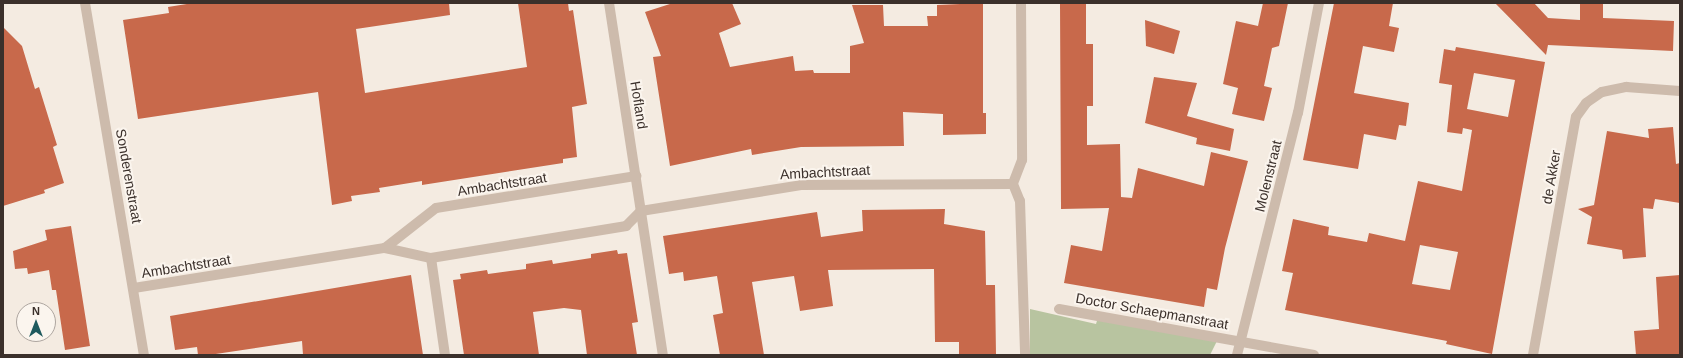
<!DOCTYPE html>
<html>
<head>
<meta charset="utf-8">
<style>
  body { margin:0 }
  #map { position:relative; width:1683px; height:358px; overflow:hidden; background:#f4ebe1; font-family:Arial,sans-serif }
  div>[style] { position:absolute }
  .green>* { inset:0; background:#b8c4a0 }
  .building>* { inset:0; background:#c8694b }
  .minor>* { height:10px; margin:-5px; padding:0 5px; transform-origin:5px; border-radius:5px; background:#cdbbac }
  span { translate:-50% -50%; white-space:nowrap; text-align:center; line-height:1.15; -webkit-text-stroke:4px #fbf5ee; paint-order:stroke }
  .street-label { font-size:14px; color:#3b302b }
  .frame { position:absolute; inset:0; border:4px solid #3b302b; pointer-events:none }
  .north { position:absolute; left:16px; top:302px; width:40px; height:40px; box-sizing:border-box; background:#fbf5ee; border:1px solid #aea6a0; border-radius:50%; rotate:0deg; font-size:11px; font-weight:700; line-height:16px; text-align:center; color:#3b302b }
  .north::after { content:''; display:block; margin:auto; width:14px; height:18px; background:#1f5a5e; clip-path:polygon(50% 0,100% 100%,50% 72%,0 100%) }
</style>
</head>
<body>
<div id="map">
  <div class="green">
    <i style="clip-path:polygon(1030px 309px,1096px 324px,1099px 314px,1219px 337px,1210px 355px,1030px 355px)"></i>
  </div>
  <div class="building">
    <i style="clip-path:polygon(193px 3px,449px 3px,450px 15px,356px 29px,365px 93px,527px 67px,518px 3px,568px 3px,569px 11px,573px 10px,587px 104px,572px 107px,577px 157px,563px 159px,563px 163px,422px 185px,422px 181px,379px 188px,380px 192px,351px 196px,352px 201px,332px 205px,318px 92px,138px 119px,123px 20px,169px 13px,168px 7px)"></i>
    <i style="clip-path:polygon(673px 3px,732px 3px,741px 24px,719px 33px,730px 67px,793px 56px,795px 71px,813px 70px,814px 73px,850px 73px,850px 46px,864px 43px,852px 5px,883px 5px,884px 26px,928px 26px,927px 16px,937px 16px,937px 5px,983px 3px,983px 113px,986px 113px,986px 134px,943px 135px,943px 114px,903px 112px,904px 146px,801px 147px,752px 155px,751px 149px,670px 166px,653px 57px,661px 56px,645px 12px)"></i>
    <i style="clip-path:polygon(1060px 3px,1086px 3px,1086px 44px,1093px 44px,1093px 106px,1087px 106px,1087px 145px,1120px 144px,1121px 197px,1132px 198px,1138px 168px,1204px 186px,1211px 152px,1248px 161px,1225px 248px,1217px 290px,1207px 288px,1204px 307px,1064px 283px,1071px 245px,1102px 251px,1109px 208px,1061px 209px)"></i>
    <i style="clip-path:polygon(1263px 3px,1288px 3px,1279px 46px,1272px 48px,1264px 86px,1272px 88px,1264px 121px,1232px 114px,1238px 88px,1223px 84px,1236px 21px,1258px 26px)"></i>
    <i style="clip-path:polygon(1334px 3px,1393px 3px,1389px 26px,1399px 28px,1394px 52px,1363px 46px,1354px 93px,1409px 103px,1406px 126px,1399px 125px,1396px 140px,1364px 134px,1358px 169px,1303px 160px)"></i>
    <i style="clip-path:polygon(1495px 3px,1534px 3px,1548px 18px,1580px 20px,1580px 3px,1603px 3px,1603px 18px,1674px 21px,1673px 51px,1548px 45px,1546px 55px)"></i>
    <i style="clip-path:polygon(1145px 20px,1180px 31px,1174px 54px,1146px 46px)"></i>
    <i style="clip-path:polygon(3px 27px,22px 46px,35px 89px,39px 87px,57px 145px,53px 147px,64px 183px,44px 190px,45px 193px,3px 206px)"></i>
    <i style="clip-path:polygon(evenodd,1456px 47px,1545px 62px,1492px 354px,1446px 344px,1447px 341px,1285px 310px,1293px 273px,1282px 271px,1293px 219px,1329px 227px,1328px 235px,1367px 242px,1369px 233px,1405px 241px,1418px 181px,1462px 191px,1472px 130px,1463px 128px,1462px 134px,1447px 132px,1452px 85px,1439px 83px,1444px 49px,1455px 51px,1456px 47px,1474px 73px,1515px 80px,1508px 117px,1467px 109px,1474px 73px,1456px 47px,1420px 245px,1458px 252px,1450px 290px,1412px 284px,1420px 245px)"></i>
    <i style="clip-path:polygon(1154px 77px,1197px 83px,1187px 116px,1234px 129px,1230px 151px,1196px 144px,1197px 138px,1145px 123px)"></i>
    <i style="clip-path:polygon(1673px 127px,1676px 164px,1680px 163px,1680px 203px,1655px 199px,1653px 209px,1643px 208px,1646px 257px,1623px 259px,1622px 250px,1587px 244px,1592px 217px,1578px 209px,1594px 205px,1607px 131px,1649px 138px,1648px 129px)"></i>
    <i style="clip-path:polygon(945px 209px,944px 224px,985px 231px,986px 285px,995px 285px,996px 355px,959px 355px,959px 342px,935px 342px,934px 269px,828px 270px,833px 306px,800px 311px,794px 276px,752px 282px,764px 355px,720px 355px,713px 315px,723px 313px,717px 276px,684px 281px,683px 272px,669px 274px,663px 236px,817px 212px,821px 237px,863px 231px,862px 210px)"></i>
    <i style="clip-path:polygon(71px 226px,90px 346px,65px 350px,56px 290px,52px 290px,49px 270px,28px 274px,27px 268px,15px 269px,13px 251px,47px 240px,45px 230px)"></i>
    <i style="clip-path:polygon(617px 250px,618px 254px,627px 253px,638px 322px,632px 323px,637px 355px,587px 355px,581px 310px,564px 308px,533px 312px,539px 355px,464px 355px,453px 280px,461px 279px,460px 274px,487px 270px,488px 274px,526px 269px,526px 264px,552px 260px,553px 264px,591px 258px,591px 254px)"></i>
    <i style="clip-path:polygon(411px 275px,423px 355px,303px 355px,302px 341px,209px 355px,198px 355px,197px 347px,175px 350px,170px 316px)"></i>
    <i style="clip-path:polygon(1680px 275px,1680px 355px,1636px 355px,1634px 331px,1659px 329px,1656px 277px)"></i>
  </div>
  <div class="minor">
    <i style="left:85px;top:3px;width:357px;rotate:80.5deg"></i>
    <i style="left:609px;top:3px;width:356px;rotate:81.3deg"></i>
    <i style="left:1021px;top:3px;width:157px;rotate:89.6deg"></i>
    <i style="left:1022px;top:160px;width:26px;rotate:111deg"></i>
    <i style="left:1013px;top:184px;width:18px;rotate:68deg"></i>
    <i style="left:1020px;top:201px;width:154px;rotate:88.1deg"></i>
    <i style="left:385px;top:248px;width:65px;rotate:-38.1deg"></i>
    <i style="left:436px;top:208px;width:203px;rotate:-9.1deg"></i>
    <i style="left:431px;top:258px;width:98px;rotate:81.8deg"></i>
    <i style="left:134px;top:288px;width:254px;rotate:-9.1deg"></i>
    <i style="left:385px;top:248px;width:47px;rotate:12.3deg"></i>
    <i style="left:431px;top:258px;width:198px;rotate:-9.3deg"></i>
    <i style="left:626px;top:226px;width:21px;rotate:-45deg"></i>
    <i style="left:641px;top:211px;width:162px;rotate:-9.2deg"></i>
    <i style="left:801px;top:185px;width:212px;rotate:-0.3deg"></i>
    <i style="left:1059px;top:309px;width:259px;rotate:10.2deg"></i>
    <i style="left:1237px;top:355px;width:250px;rotate:-75.9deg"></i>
    <i style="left:1298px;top:113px;width:112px;rotate:-79.2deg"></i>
    <i style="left:1533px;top:355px;width:242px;rotate:-79.8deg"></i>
    <i style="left:1576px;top:117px;width:17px;rotate:-54deg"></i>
    <i style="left:1586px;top:103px;width:19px;rotate:-35deg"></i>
    <i style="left:1602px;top:92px;width:25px;rotate:-12deg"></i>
    <i style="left:1626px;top:87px;width:54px;rotate:4.2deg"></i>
  </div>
  <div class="street-label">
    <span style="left:639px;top:105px;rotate:81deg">Hofland</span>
    <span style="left:825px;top:172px;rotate:-3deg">Ambachtstraat</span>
    <span style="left:129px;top:176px;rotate:80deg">Sonderenstraat</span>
    <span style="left:1268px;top:176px;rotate:-76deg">Molenstraat</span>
    <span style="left:1551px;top:177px;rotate:-80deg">de Akker</span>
    <span style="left:502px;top:184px;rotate:-9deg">Ambachtstraat</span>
    <span style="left:186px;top:266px;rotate:-9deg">Ambachtstraat</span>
    <span style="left:1152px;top:311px;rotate:10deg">Doctor Schaepmanstraat</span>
  </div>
  <div class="frame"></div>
  <div class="north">N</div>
</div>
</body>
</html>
